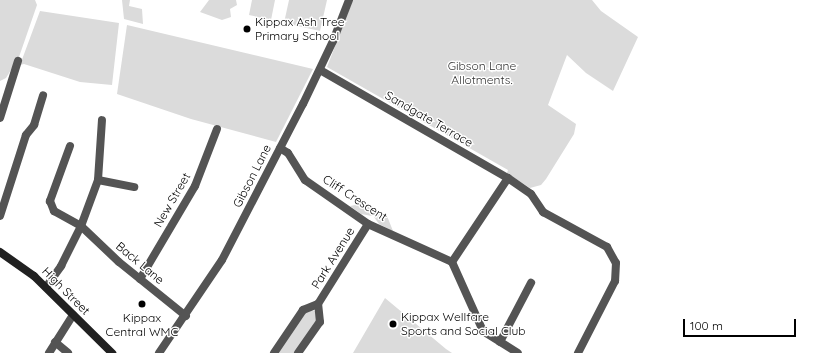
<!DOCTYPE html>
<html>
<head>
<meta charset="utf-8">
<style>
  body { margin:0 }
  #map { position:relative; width:829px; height:353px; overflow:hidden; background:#fff; font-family:Quicksand,sans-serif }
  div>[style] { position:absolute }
  .green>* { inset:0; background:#dbdbdb }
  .minor>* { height:8px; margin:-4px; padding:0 4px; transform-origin:4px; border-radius:4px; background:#545454 }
  .secondary>* { height:8px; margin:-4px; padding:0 4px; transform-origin:4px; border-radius:4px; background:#212121 }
  .dots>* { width:11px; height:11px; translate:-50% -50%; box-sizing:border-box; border:2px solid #fff; border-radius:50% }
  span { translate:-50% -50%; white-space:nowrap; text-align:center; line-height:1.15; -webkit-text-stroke:3px #fff; paint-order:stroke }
  .poi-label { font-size:12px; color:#000 }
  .left { translate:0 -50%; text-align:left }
  .park-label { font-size:12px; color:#323232 }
  .street-label { font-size:12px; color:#000 }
  .scale { position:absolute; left:683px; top:319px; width:113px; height:18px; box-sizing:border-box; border:2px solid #000; border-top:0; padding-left:5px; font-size:12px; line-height:14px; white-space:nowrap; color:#000; -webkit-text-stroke:3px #fff; paint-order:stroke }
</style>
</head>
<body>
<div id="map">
  <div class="green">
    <i style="clip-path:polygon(0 0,35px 0,37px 5px,19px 57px,6px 78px,0 81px)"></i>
    <i style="clip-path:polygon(122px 0,130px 0,129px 6px,142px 9px,143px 24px,124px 19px)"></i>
    <i style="clip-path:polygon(209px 0,236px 0,237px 5px,230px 9px,231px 17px,222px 20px,200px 12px)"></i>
    <i style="clip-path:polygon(252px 0,275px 0,271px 20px,249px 15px)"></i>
    <i style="clip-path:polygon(289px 0,327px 0,320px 31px,284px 23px)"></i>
    <i style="clip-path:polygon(353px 0,592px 0,601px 11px,638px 37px,613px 91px,586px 73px,567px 55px,548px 105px,576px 124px,574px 134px,546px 179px,541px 185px,530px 188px,507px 173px,508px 170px,327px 67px)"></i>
    <i style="clip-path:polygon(40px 11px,119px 23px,112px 85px,80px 82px,24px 64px,20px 65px)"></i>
    <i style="clip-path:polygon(127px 25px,313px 69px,276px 142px,191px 119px,117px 94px)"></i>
    <i style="clip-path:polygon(366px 203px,376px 209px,372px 216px,361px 214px,350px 206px)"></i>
    <i style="clip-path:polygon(378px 210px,387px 216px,393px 231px,379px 224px,374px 217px)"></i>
    <i style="clip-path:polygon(385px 298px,446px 349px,452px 353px,353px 353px)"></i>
    <i style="clip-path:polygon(311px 310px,315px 311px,317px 320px,294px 353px,277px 353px,305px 313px)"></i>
  </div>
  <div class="minor">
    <i style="left:320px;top:70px;width:217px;rotate:29.9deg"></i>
    <i style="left:508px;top:178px;width:28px;rotate:35deg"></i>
    <i style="left:531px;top:194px;width:22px;rotate:56deg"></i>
    <i style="left:543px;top:212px;width:73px;rotate:28.7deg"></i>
    <i style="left:607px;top:247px;width:18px;rotate:61deg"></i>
    <i style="left:616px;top:263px;width:18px;rotate:93deg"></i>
    <i style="left:615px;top:281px;width:81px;rotate:117.2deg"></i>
    <i style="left:0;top:118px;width:60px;rotate:-72.5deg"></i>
    <i style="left:70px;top:146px;width:59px;rotate:110deg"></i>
    <i style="left:50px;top:201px;width:11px;rotate:68deg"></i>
    <i style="left:54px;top:211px;width:31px;rotate:29deg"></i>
    <i style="left:81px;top:226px;width:52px;rotate:43.5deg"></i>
    <i style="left:119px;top:262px;width:86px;rotate:38.9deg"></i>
    <i style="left:280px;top:148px;width:9px;rotate:32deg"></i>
    <i style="left:288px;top:153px;width:32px;rotate:58deg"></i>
    <i style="left:305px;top:180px;width:77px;rotate:34.9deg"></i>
    <i style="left:368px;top:224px;width:92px;rotate:24.3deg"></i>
    <i style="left:98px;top:180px;width:37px;rotate:11deg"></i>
    <i style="left:0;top:216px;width:85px;rotate:-72.2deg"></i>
    <i style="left:26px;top:135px;width:13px;rotate:-51deg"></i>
    <i style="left:34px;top:125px;width:31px;rotate:-73deg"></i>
    <i style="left:452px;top:262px;width:76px;rotate:65.8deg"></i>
    <i style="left:483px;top:331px;width:41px;rotate:32.2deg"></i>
    <i style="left:452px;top:262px;width:101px;rotate:-56.3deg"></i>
    <i style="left:140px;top:279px;width:108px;rotate:-59.4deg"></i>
    <i style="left:195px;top:186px;width:61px;rotate:-68.9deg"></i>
    <i style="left:46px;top:287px;width:26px;rotate:-54deg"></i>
    <i style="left:61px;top:266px;width:45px;rotate:-63.4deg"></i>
    <i style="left:81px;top:226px;width:49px;rotate:-69.7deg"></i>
    <i style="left:98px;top:180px;width:60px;rotate:-86.2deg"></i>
    <i style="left:55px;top:342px;width:17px;rotate:40deg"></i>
    <i style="left:500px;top:342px;width:67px;rotate:-62.3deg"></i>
    <i style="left:49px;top:353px;width:45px;rotate:-57.7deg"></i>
    <i style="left:159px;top:353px;width:112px;rotate:-55.9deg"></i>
    <i style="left:222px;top:260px;width:176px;rotate:-62.6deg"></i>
    <i style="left:303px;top:104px;width:70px;rotate:-64.5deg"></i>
    <i style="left:333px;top:41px;width:44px;rotate:-68.7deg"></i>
    <i style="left:274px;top:353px;width:52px;rotate:-56deg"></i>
    <i style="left:303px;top:310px;width:16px;rotate:-22deg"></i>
    <i style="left:298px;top:353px;width:38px;rotate:-55deg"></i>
    <i style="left:320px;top:322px;width:18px;rotate:-96deg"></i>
    <i style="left:318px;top:304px;width:94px;rotate:-58deg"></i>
  </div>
  <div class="secondary">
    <i style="left:0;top:252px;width:42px;rotate:35.2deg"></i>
    <i style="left:34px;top:276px;width:110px;rotate:44.6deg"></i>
  </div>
  <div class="dots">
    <i style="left:247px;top:29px;background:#000"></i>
    <i style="left:142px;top:304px;background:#000"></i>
    <i style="left:393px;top:324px;background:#000"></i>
  </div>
  <div class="poi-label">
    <span class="left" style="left:255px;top:29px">Kippax Ash Tree<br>Primary School</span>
    <span class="left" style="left:401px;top:324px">Kippax Wellfare<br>Sports and Social Club</span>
    <span style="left:142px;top:325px">Kippax<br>Central WMC</span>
  </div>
  <div class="park-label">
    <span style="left:482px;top:73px">Gibson Lane<br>Allotments.</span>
  </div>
  <div class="street-label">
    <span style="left:429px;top:119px;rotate:30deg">Sandgate Terrace</span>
    <span style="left:252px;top:176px;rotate:-63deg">Gibson Lane</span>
    <span style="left:355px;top:198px;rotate:33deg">Cliff Crescent</span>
    <span style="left:172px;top:200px;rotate:-60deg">New Street</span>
    <span style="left:333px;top:258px;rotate:-58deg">Park Avenue</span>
    <span style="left:140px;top:263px;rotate:40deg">Back Lane</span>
    <span style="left:66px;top:291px;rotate:45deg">High Street</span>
  </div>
  <div class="scale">100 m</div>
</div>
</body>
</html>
